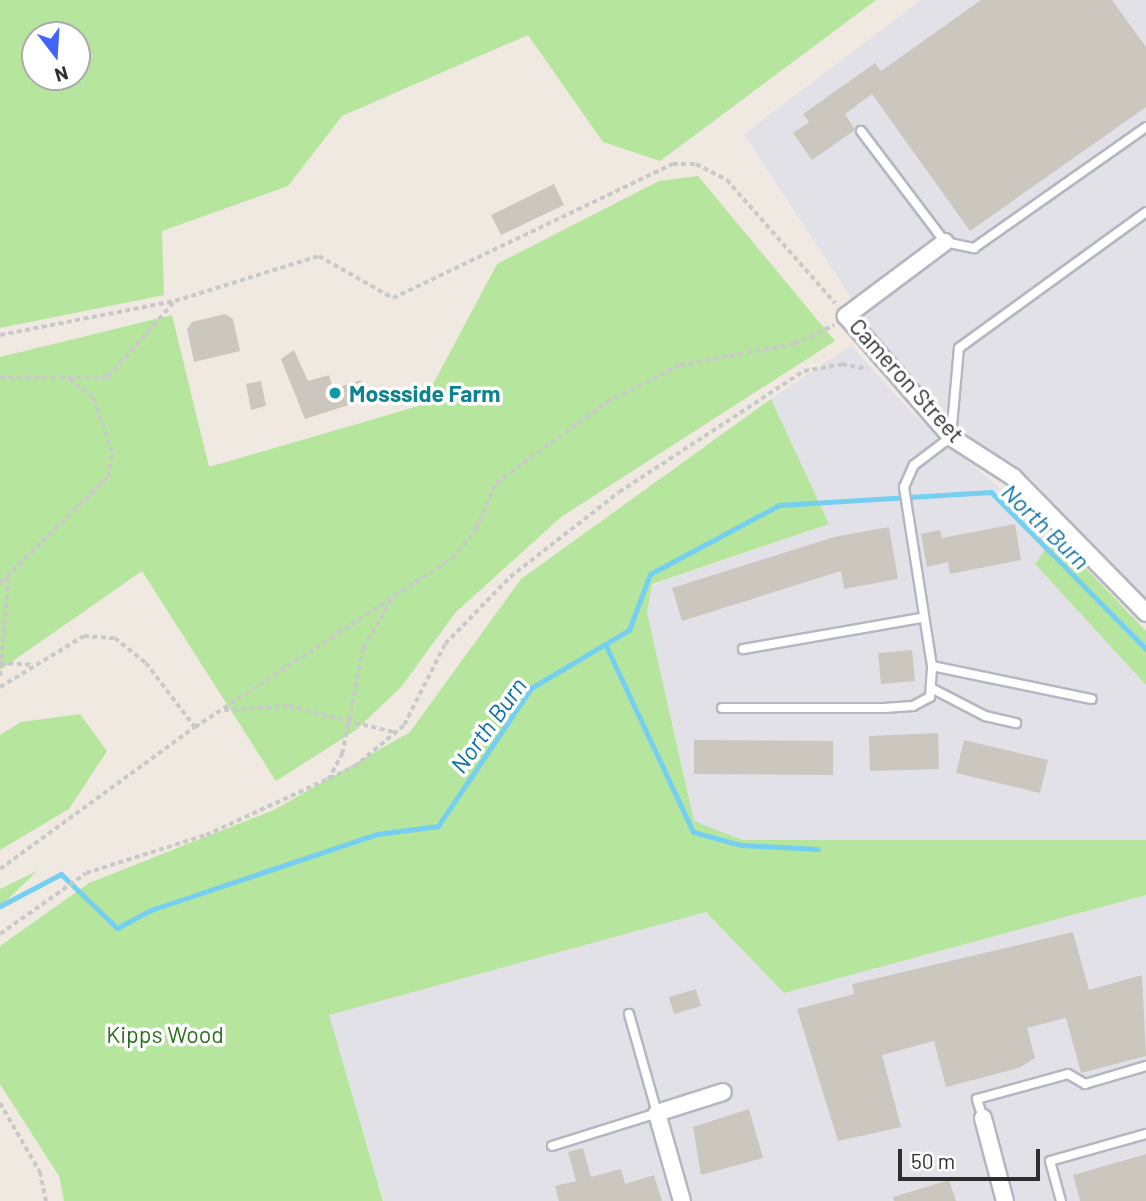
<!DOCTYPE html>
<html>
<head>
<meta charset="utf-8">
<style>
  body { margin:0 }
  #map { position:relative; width:1146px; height:1201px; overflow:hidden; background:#efe9e1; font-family:Barlow,sans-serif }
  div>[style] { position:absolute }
  .industrial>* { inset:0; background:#e3e1e8 }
  .green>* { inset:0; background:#b6e59e }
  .stream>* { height:5px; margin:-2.5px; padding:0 2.5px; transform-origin:2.5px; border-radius:2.5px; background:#75cff0 }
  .building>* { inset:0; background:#cbc7bf }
  .path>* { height:3.5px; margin-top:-1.75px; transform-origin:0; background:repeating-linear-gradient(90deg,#c9c9c9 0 5px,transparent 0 8.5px) }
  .roads { filter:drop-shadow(2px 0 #b4b7c1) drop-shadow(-2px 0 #b4b7c1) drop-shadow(0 2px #b4b7c1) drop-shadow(0 -2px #b4b7c1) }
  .service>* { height:8px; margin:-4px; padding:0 4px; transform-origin:4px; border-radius:4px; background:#fff }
  .minor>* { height:16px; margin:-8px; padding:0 8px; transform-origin:8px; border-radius:8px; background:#fff }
  .dots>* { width:19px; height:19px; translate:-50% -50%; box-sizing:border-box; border:4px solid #fff; border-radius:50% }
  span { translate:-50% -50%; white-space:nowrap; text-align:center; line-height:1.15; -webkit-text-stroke:7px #fff; paint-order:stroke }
  .street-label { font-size:23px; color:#2e2e2e }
  .culture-label { font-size:23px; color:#0d838f; font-weight:700 }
  .left { translate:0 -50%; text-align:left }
  .park-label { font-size:23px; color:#2c6e1b }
  .water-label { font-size:24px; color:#0d6fa3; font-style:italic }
  .north { position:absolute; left:21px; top:21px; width:70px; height:70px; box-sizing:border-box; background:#fff; border:2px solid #ababab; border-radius:50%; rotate:163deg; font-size:19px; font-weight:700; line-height:28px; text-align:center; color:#2e2e2e }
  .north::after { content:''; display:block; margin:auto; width:24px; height:32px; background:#4264fb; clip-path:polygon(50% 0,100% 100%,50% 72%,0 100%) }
  .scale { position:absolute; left:898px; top:1149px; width:142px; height:32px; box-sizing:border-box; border:4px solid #2e2e2e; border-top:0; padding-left:9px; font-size:21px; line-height:24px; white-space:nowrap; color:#2e2e2e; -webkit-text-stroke:5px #fff; paint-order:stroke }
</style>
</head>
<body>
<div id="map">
  <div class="industrial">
    <i style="clip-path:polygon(921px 0,1146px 0,1146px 597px,1022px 470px,982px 448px,895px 365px,744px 134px)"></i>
    <i style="clip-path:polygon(851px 345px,911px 412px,1055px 536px,1035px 564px,1146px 685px,1146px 840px,742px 840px,694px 821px,647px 613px,652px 585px,829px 524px,771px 399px)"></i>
    <i style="clip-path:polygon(1146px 895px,1146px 1201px,384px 1201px,328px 1015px,706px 912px,784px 993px)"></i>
  </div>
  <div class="green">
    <i style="clip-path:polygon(evenodd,0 0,876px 0,660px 161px,603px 142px,528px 35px,342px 116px,288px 186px,162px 231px,164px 295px,0 328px,0 0,35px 35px,77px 35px,77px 77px,35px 77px,35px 35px)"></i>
    <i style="clip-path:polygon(698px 176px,835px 341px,561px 517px,455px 613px,402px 686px,356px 730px,276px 781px,142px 571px,0 670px,0 357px,172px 315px,209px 467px,422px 405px,497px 264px,659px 181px)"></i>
    <i style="clip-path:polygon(771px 399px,829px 524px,652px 584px,647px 613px,694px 821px,742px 840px,1146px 840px,1146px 895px,784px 993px,706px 912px,329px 1015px,383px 1201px,64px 1201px,59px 1176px,0 1084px,0 946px,89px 883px,274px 810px,410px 732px,521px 579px)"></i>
    <i style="clip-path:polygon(1055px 536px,1146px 631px,1146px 685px,1035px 564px)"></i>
    <i style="clip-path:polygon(80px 714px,107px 751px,69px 809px,0 850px,0 735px,21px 722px)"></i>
    <i style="clip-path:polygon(37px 871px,0 907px,0 889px)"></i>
  </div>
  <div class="stream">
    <i style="left:606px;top:646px;width:205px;rotate:64.9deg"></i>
    <i style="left:693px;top:832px;width:50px;rotate:15.2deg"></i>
    <i style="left:741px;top:845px;width:77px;rotate:3deg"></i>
    <i style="left:0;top:906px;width:69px;rotate:-27.7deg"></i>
    <i style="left:61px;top:874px;width:78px;rotate:44deg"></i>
    <i style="left:117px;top:928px;width:38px;rotate:-28deg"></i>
    <i style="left:151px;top:910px;width:238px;rotate:-18.6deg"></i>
    <i style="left:377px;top:834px;width:62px;rotate:-7.5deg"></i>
    <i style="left:438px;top:826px;width:166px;rotate:-56deg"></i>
    <i style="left:531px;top:688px;width:114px;rotate:-30.6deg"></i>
    <i style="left:629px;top:630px;width:60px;rotate:-69.4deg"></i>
    <i style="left:650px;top:574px;width:146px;rotate:-28.1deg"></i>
    <i style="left:779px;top:505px;width:212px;rotate:-3.5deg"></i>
    <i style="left:991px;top:492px;width:221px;rotate:45.4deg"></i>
  </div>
  <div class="building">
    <i style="clip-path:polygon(981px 0,1112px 0,1146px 47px,1146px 107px,970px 231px,872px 94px,845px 114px,855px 130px,812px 160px,793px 133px,809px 122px,803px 114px,875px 63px,881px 71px)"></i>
    <i style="clip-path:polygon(554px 184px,564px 205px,501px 235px,491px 215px)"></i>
    <i style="clip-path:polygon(225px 314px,233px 319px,240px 351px,194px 362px,187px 329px,192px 322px)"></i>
    <i style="clip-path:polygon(294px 350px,308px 381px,329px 375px,333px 389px,361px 380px,367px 399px,305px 419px,281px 359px)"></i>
    <i style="clip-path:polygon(261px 381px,266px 406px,251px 410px,246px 384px)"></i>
    <i style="clip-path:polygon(1015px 524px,1021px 560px,950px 574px,948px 562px,927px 567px,921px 534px,940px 530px,942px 538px)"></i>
    <i style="clip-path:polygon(889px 527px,898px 579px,844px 589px,841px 571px,682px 621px,672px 588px,834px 537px)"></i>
    <i style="clip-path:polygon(912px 650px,915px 681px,881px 684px,878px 653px)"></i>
    <i style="clip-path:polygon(938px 733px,939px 769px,870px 771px,869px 736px)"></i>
    <i style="clip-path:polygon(694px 740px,833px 741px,833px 775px,694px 774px)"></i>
    <i style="clip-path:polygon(964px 740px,1048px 760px,1040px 793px,956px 773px)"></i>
    <i style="clip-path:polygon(1073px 932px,1089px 990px,1142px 975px,1146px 1056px,1081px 1073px,1066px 1018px,1027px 1028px,1035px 1058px,1019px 1068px,946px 1087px,934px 1041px,882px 1055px,901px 1127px,838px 1141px,797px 1009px,854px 994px,852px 984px)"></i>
    <i style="clip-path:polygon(696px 989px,701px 1006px,674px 1014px,669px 997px)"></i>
    <i style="clip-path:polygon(749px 1109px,763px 1158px,701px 1175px,693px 1127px)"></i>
    <i style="clip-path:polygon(583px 1148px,591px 1177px,621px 1169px,625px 1184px,654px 1175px,662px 1201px,559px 1201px,555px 1186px,576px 1181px,568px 1152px)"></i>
    <i style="clip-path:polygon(1146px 1154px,1146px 1201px,1080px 1201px,1073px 1175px)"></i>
    <i style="clip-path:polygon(949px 1180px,956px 1201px,894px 1201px,893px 1197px)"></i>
  </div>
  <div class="path">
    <i style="left:0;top:335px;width:178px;rotate:-11deg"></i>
    <i style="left:175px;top:301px;width:151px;rotate:-17.4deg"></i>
    <i style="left:319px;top:256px;width:85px;rotate:29.6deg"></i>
    <i style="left:393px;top:298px;width:310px;rotate:-25.6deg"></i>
    <i style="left:673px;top:164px;width:23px"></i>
    <i style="left:696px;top:164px;width:35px;rotate:27deg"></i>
    <i style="left:727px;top:180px;width:164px;rotate:48.7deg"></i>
    <i style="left:0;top:378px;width:108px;rotate:-0.5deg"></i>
    <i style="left:108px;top:377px;width:100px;rotate:-48.7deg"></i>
    <i style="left:0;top:583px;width:151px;rotate:-44.5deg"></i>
    <i style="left:108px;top:477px;width:25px;rotate:-81deg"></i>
    <i style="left:112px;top:452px;width:57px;rotate:-109.4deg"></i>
    <i style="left:93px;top:398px;width:35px;rotate:-141deg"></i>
    <i style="left:0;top:663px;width:33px;rotate:3deg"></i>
    <i style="left:0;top:676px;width:98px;rotate:-85.3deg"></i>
    <i style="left:0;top:687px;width:98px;rotate:-31.3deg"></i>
    <i style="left:84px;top:636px;width:31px;rotate:4deg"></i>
    <i style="left:115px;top:638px;width:40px;rotate:39deg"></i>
    <i style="left:146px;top:663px;width:81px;rotate:52.6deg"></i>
    <i style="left:224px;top:710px;width:65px;rotate:-3.5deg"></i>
    <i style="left:289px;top:706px;width:111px;rotate:14deg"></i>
    <i style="left:328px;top:780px;width:30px;rotate:-62deg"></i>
    <i style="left:342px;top:754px;width:108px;rotate:-78.8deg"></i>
    <i style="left:363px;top:648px;width:57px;rotate:-59.4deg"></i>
    <i style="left:0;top:869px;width:241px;rotate:-36.1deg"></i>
    <i style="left:195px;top:727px;width:308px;rotate:-33.3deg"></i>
    <i style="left:452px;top:558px;width:38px;rotate:-50deg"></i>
    <i style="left:476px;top:529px;width:50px;rotate:-66.5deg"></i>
    <i style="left:496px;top:483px;width:137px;rotate:-36.1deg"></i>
    <i style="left:607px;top:402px;width:82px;rotate:-26.9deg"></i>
    <i style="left:680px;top:365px;width:116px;rotate:-10.4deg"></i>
    <i style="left:794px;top:344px;width:44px;rotate:-25.4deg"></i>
    <i style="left:0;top:934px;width:105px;rotate:-35.3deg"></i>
    <i style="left:86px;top:873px;width:126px;rotate:-17.6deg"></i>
    <i style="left:206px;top:835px;width:163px;rotate:-24.7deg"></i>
    <i style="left:354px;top:767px;width:65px;rotate:-40deg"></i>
    <i style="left:404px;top:725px;width:91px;rotate:-63.2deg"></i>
    <i style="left:445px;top:644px;width:93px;rotate:-45.9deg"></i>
    <i style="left:510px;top:577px;width:138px;rotate:-37.9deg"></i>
    <i style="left:619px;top:492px;width:221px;rotate:-33.2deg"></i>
    <i style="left:804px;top:371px;width:39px;rotate:-10deg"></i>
    <i style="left:842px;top:364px;width:26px;rotate:11deg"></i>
    <i style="left:0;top:1103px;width:80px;rotate:59.9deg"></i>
    <i style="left:40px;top:1172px;width:30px;rotate:78deg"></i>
  </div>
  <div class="roads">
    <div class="service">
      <i style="left:861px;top:131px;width:139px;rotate:52.9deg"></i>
      <i style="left:945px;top:242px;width:30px;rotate:12deg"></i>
      <i style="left:974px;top:248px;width:210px;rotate:-35.1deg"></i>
      <i style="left:743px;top:649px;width:181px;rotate:-9.9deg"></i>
      <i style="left:932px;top:666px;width:163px;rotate:11.7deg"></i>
      <i style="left:933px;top:689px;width:59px;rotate:27.4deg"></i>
      <i style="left:985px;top:716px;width:32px;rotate:13deg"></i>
      <i style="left:722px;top:708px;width:162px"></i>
      <i style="left:884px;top:708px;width:29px;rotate:-4deg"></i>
      <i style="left:913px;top:706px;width:19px;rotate:-28deg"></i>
      <i style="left:930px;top:697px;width:31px;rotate:-86deg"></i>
      <i style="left:932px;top:666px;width:181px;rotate:-98.9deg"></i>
      <i style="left:904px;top:487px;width:24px;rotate:-66deg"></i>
      <i style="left:914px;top:465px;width:46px;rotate:-37.1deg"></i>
      <i style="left:951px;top:437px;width:89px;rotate:-84.9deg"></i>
      <i style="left:959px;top:348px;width:231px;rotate:-36deg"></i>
      <i style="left:983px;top:1118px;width:20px;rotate:-108deg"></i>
      <i style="left:977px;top:1099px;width:94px;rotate:-15.4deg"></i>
      <i style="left:1068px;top:1074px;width:20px;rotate:30deg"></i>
      <i style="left:1085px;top:1084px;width:64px;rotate:-16.4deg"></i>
      <i style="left:552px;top:1146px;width:110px;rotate:-17.4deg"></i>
      <i style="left:657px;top:1113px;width:103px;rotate:-105.8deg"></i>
      <i style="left:1061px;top:1201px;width:41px;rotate:-105.4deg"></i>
      <i style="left:1050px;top:1161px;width:100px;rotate:-15.7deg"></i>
    </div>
    <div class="minor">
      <i style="left:945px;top:242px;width:124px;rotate:143.2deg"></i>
      <i style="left:846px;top:316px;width:160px;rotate:49deg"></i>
      <i style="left:951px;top:437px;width:74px;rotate:32.8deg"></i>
      <i style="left:1013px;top:477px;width:190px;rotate:45.6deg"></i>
      <i style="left:983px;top:1118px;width:86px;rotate:75.2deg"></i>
      <i style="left:682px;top:1201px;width:91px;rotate:-105.9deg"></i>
      <i style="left:657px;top:1113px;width:69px;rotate:-17.7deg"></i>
    </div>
  </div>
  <div class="dots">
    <i style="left:335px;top:393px;background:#0f9aa8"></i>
  </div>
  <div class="street-label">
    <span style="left:907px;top:380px;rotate:48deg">Cameron Street</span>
  </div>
  <div class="culture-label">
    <span class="left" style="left:349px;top:393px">Mossside Farm</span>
  </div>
  <div class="park-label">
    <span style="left:165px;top:1034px">Kipps Wood</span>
  </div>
  <div class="water-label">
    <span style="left:1046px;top:526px;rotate:44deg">North Burn</span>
    <span style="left:488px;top:725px;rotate:-54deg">North Burn</span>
  </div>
  <div class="north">N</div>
  <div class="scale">50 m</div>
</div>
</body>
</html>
